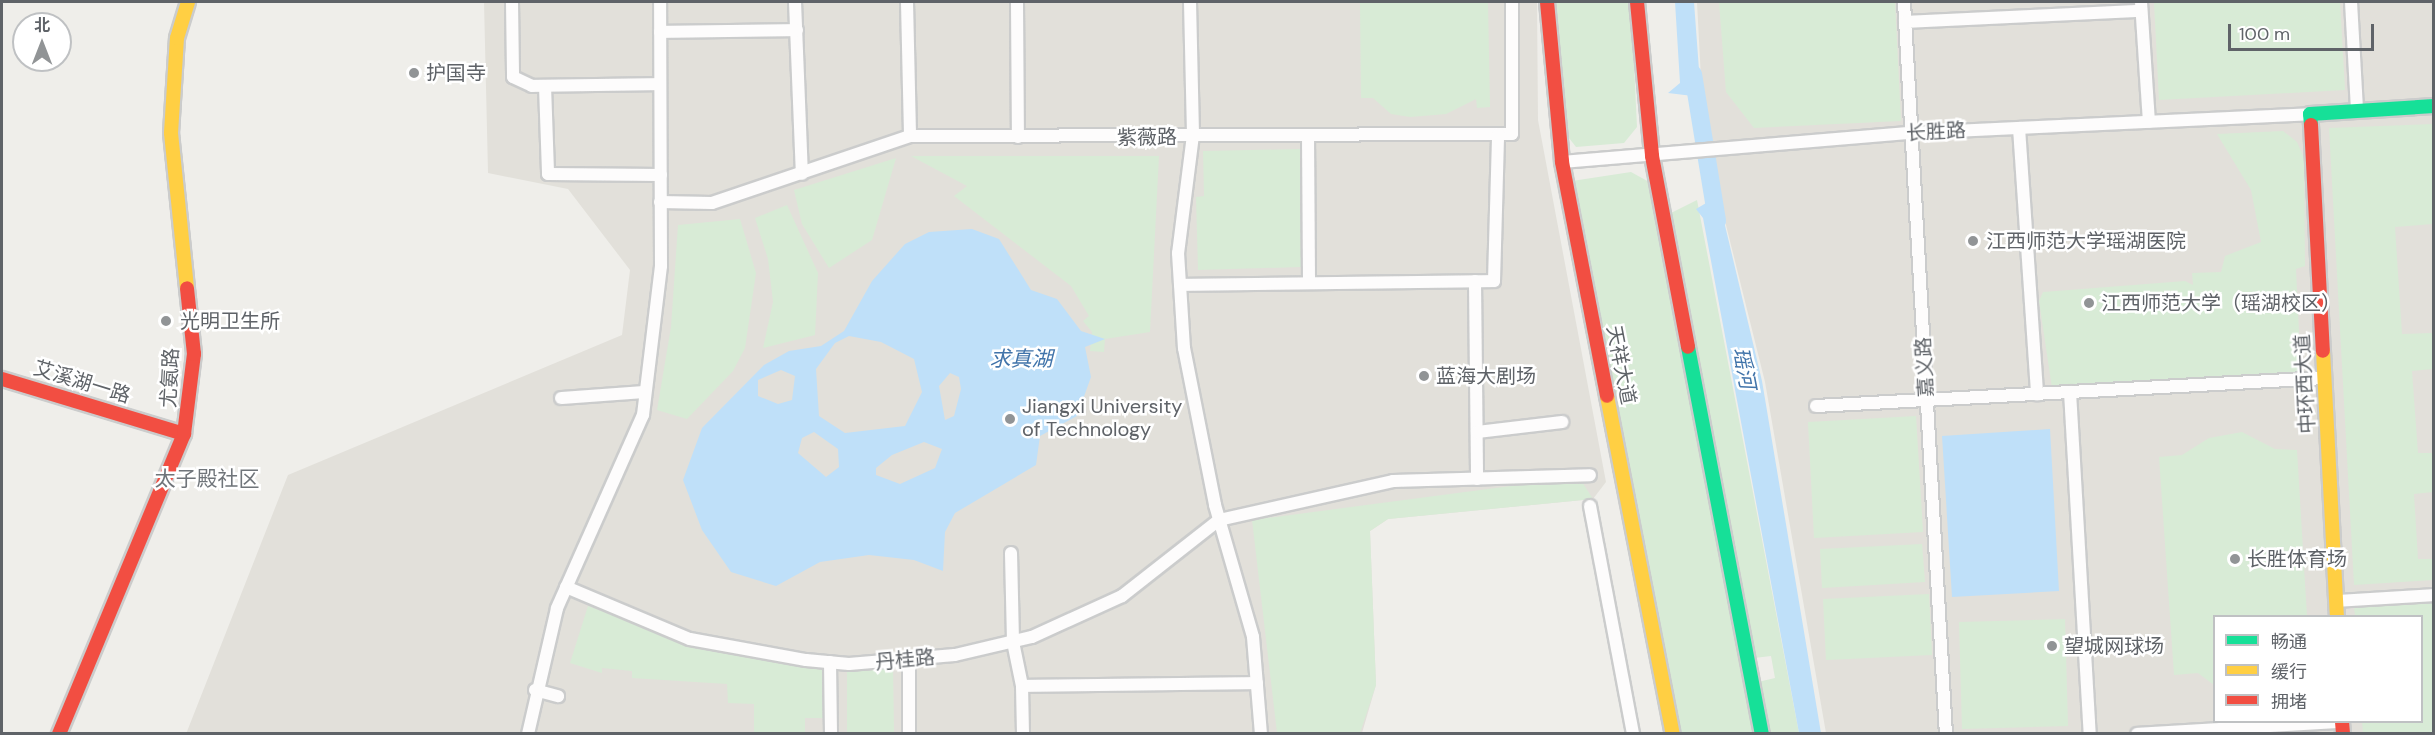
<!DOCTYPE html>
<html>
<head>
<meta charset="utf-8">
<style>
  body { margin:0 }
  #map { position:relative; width:2435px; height:735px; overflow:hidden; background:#efeeea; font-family:"DM Sans","Noto Sans SC",sans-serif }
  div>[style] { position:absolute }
  .education>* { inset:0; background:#e2e0da }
  .green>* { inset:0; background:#d8ebd6 }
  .water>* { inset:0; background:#bfe0f9 }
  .river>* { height:18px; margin:-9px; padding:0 9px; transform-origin:9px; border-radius:9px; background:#bfe0f9 }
  .roads { filter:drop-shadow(2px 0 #cbcccc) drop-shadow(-2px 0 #cbcccc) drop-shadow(0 2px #cbcccc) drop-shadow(0 -2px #cbcccc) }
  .street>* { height:12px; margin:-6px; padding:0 6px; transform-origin:6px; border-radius:6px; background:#fdfcfc }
  .fast>* { height:14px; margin:-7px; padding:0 7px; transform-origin:7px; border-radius:7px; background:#16e098 }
  .slow>* { height:14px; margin:-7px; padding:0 7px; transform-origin:7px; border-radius:7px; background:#ffcf43 }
  .jam>* { height:14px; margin:-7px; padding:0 7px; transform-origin:7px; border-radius:7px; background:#f24e42 }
  .dots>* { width:16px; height:16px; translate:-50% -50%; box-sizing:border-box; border:3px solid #fff; border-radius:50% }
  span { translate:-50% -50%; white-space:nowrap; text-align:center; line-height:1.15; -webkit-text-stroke:5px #fff; paint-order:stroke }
  .poi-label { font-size:20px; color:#5f6368 }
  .left { translate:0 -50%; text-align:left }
  .street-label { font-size:20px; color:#5f6368 }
  .water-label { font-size:21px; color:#4174aa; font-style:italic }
  .neighbourhood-label { font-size:21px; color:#70757a }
  .frame { position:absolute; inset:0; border:3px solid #5f6368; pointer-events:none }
  .legend { position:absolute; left:2213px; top:615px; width:210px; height:108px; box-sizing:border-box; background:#fff; border:2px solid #bfc1c3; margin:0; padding:8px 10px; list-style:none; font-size:18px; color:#5f6368 }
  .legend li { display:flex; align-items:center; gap:12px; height:30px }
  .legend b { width:30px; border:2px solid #bfc1c3 }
  .north { position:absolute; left:12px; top:12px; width:60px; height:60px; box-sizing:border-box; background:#fff; border:2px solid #bfc1c3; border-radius:50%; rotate:0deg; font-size:16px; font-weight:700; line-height:24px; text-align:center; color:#5f6368 }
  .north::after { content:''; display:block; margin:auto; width:21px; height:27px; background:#919496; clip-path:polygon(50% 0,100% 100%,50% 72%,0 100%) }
  .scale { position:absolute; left:2228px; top:24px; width:146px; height:27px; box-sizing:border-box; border:3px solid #5f6368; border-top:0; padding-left:8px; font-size:18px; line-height:21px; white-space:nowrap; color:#5f6368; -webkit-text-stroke:4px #fff; paint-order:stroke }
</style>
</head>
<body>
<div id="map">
  <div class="education">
    <i style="clip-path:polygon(484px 2px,1537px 2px,1538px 120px,1606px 482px,1593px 499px,1388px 519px,1370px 531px,1376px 685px,1362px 733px,186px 734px,288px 475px,622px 335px,630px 270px,568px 189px,488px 173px)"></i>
    <i style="clip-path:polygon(evenodd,1697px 2px,2433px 2px,2433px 733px,1826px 733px,1765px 382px,1726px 225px,1701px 79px,1697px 2px,2214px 616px,2422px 616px,2422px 722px,2214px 722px,2214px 616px)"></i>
  </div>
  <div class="green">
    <i style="clip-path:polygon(1360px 2px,1488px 2px,1490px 107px,1477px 108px,1476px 99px,1446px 114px,1410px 117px,1391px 114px,1373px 98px,1361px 98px)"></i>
    <i style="clip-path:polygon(1554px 2px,1631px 2px,1637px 127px,1624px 143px,1576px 147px,1569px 138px)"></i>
    <i style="clip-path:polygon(1719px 2px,1895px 2px,1901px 121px,1754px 128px,1726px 92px)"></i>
    <i style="clip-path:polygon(2154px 2px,2340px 2px,2345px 90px,2159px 100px)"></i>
    <i style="clip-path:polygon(2433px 124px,2433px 224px,2395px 227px,2402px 334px,2433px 333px,2433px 369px,2412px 371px,2418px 453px,2434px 453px,2433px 492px,2414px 494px,2418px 559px,2433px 559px,2433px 580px,2354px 585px,2329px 128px)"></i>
    <i style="clip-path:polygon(2283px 131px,2297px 142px,2304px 158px,2305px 266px,2296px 269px,2301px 375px,2052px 388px,2039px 301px,2043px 292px,2185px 281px,2193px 285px,2192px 273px,2221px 272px,2225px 256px,2261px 242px,2251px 190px,2217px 134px)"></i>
    <i style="clip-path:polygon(1303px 149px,1301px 267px,1198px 270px,1196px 197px,1204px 196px,1203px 151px)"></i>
    <i style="clip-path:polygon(911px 156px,1159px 156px,1150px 332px,1105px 339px,1104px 352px,1090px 351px,1092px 332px,1083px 321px,1089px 316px,1071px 286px,954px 196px,967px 186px)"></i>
    <i style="clip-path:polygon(896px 158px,872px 240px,829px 268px,802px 224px,794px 190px)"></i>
    <i style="clip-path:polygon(1631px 172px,1651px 183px,1756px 733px,1681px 733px,1572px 181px)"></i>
    <i style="clip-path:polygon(1697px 200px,1799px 733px,1769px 733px,1758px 682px,1775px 678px,1771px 656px,1754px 658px,1671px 213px)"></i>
    <i style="clip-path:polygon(787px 205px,818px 273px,815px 335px,763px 348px,773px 302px,768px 259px,755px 218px)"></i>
    <i style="clip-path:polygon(740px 219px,756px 273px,745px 348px,733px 371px,687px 419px,657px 410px,671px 327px,678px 225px)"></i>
    <i style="clip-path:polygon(1916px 416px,1923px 532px,1814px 538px,1808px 422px)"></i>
    <i style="clip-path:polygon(2242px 432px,2275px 449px,2297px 450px,2307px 616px,2214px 616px,2214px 685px,2198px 673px,2174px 675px,2159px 457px,2182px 455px,2209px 438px)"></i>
    <i style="clip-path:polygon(1579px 477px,1593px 499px,1388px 519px,1370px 531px,1376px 685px,1360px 733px,1277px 733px,1252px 520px)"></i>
    <i style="clip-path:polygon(1922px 544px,1925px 582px,1822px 588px,1820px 549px)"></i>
    <i style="clip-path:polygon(1929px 594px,1932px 655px,1826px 660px,1823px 599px)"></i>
    <i style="clip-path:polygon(2433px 596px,2433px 733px,2363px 733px,2362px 722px,2422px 722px,2422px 616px,2355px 616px,2353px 600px)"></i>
    <i style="clip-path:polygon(588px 606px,705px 648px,825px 667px,827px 718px,805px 718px,805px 733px,754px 733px,754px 704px,728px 703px,727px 684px,632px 678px,632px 671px,602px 668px,602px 673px,570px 663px)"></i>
    <i style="clip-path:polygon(2065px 619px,2068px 726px,1962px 729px,1959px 622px)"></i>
    <i style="clip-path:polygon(893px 668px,894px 733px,847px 733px,847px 669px)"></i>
  </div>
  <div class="water">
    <i style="clip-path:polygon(1675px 2px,1694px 2px,1701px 97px,1668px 93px,1680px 83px)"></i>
    <i style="clip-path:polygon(1718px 196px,1762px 381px,1821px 733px,1799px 733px,1703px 218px,1696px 209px)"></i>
    <i style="clip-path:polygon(evenodd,972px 229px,999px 239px,1031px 290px,1057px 299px,1081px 331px,1105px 339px,1085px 347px,1091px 377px,1077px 416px,1040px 436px,1036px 465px,955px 513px,945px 532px,943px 571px,914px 560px,869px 555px,820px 562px,776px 586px,731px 572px,702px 530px,683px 480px,702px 428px,764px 365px,789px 351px,821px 346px,844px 331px,872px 281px,905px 244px,929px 232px,972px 229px,849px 336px,881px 342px,914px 359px,922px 392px,905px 426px,845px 433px,819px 416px,816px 369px,835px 343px,849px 336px,972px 229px,781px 370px,795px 376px,792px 400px,778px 404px,758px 396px,758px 380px,781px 370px,972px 229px,950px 373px,959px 377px,961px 389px,954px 416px,945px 420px,939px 386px,950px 373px,972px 229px,814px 432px,838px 449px,839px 467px,826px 477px,798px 453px,802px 438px,814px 432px,972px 229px,924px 442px,942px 449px,935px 468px,900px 484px,876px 475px,876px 468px,892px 455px,924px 442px)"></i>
    <i style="clip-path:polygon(2050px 429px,2059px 591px,1952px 597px,1942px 436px)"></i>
  </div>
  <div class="river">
    <i style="left:1693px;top:74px;width:149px;rotate:80.7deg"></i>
  </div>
  <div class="roads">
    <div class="street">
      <i style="left:512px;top:2px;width:75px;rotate:89.2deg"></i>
      <i style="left:513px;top:77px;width:21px;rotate:25deg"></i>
      <i style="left:532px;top:86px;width:128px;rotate:-0.9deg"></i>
      <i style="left:795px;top:2px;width:172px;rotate:87.7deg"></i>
      <i style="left:907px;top:2px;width:134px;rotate:88.7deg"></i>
      <i style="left:1017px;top:2px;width:135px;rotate:89.6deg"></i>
      <i style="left:1190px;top:2px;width:133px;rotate:88.7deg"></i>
      <i style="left:1193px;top:135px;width:119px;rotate:97.2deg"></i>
      <i style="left:1178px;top:253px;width:95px;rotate:86.4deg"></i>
      <i style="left:1184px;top:348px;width:160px;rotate:78.8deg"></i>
      <i style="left:1215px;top:505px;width:137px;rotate:73.9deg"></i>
      <i style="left:1253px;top:637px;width:97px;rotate:85.3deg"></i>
      <i style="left:1904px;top:2px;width:733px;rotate:86.72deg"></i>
      <i style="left:2141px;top:2px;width:120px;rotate:86.2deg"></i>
      <i style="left:2351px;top:2px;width:109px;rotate:86.8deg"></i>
      <i style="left:1905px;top:22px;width:236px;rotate:-2.7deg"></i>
      <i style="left:660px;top:32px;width:137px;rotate:-0.8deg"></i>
      <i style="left:545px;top:86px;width:88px;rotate:88deg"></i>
      <i style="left:548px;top:174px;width:113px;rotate:0.5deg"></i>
      <i style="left:2019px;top:128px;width:267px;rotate:86.1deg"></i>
      <i style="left:1308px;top:136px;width:147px;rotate:89.6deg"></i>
      <i style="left:1562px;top:162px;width:350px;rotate:-4.8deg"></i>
      <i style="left:1911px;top:133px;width:399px;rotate:-2.7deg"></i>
      <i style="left:660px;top:202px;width:52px;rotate:1.1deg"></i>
      <i style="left:712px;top:203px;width:209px;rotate:-18.7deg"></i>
      <i style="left:910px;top:136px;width:602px;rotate:-0.19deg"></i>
      <i style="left:1512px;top:134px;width:132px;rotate:-90deg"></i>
      <i style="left:1475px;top:281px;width:198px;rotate:89.4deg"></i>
      <i style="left:1180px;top:285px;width:314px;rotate:-0.7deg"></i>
      <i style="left:1494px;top:281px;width:147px;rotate:-88.4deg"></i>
      <i style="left:2070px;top:392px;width:343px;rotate:86.7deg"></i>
      <i style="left:561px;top:398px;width:84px;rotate:-4.1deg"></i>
      <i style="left:1816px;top:406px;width:509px;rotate:-3.15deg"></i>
      <i style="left:1477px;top:432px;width:86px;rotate:-6.7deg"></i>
      <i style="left:1590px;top:506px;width:232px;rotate:79.3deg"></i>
      <i style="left:1011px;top:553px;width:89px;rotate:88.7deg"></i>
      <i style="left:1013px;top:642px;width:45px;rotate:78.4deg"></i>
      <i style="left:1022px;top:686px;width:48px;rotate:88.8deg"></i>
      <i style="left:566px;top:587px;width:134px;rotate:22.8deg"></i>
      <i style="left:690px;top:639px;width:118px;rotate:10.3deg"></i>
      <i style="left:806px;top:660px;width:43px;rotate:5.3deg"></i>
      <i style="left:849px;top:664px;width:106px;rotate:-4.9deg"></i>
      <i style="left:955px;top:655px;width:79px;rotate:-13.2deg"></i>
      <i style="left:1032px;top:637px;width:99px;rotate:-24.5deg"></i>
      <i style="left:1122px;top:596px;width:123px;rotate:-38.1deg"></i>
      <i style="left:1219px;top:520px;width:178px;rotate:-12.6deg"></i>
      <i style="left:1393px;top:481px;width:197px;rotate:-1.7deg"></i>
      <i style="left:2336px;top:601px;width:98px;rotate:-3.5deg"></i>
      <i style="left:909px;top:659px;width:75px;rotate:90deg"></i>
      <i style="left:830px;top:662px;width:72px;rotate:89.2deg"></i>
      <i style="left:1022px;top:686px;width:235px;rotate:-0.7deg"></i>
      <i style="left:535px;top:690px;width:24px;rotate:15deg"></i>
      <i style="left:528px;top:734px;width:129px;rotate:-77deg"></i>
      <i style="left:557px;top:608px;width:211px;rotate:-66deg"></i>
      <i style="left:643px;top:415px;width:150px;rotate:-83.1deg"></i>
      <i style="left:661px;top:266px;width:264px;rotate:-90.2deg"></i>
      <i style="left:2137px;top:734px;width:203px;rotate:-3.4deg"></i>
    </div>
    <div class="fast">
      <i style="left:2311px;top:125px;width:11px;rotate:-95deg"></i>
      <i style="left:2310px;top:114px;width:124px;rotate:-3.7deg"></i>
      <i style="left:1688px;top:347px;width:394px;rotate:79.2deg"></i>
    </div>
    <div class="slow">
      <i style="left:187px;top:288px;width:156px;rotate:-95.9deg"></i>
      <i style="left:171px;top:133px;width:95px;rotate:-86.4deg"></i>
      <i style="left:177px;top:38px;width:38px;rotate:-73deg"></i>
      <i style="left:2323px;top:351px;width:265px;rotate:87deg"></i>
      <i style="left:1607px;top:396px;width:344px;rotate:79deg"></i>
    </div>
    <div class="jam">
      <i style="left:1547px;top:2px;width:161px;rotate:84.6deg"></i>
      <i style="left:1562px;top:162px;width:238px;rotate:79.1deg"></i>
      <i style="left:1637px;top:2px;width:155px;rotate:84.4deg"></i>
      <i style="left:1652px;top:156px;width:194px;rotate:79.3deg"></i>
      <i style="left:2311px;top:125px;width:226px;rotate:87deg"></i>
      <i style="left:2px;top:379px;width:190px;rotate:16.8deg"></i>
      <i style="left:2342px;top:722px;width:12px;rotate:85deg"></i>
      <i style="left:59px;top:734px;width:325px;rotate:-67.4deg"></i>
      <i style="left:184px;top:434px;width:81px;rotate:-82.9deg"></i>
      <i style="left:194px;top:354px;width:66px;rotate:-96.1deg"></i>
    </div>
  </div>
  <div class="dots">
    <i style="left:414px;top:73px;background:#919496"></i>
    <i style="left:1973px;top:241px;background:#919496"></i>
    <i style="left:2089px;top:303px;background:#919496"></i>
    <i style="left:166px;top:321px;background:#919496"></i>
    <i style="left:1424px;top:376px;background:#919496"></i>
    <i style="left:1010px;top:419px;background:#919496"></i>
    <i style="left:2235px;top:559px;background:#919496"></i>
    <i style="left:2052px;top:646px;background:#919496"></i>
  </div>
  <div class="poi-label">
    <span class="left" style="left:426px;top:73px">护国寺</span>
    <span class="left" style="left:1986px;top:241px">江西师范大学瑶湖医院</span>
    <span class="left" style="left:2101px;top:303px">江西师范大学（瑶湖校区）</span>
    <span class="left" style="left:180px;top:321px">光明卫生所</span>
    <span class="left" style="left:1436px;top:376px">蓝海大剧场</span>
    <span class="left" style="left:1022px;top:418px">Jiangxi University<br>of Technology</span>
    <span class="left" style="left:2247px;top:559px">长胜体育场</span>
    <span class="left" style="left:2064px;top:646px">望城网球场</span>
  </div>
  <div class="street-label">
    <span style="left:1936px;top:132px;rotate:-3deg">长胜路</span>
    <span style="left:1147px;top:137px">紫薇路</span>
    <span style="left:1621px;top:365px;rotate:79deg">天祥大道</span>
    <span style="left:1925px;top:367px;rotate:-93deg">嘉义路</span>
    <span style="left:170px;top:378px;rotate:-87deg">尤氨路</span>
    <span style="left:82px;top:382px;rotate:17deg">艾溪湖一路</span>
    <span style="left:2305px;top:384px;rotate:-93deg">中环西大道</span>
    <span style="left:905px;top:660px;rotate:-5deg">丹桂路</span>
  </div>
  <div class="water-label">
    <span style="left:1021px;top:359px">求真湖</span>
    <span style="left:1744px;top:368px;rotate:79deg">瑶河</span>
  </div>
  <div class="neighbourhood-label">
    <span style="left:207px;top:479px">太子殿社区</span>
  </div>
  <div class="frame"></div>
  <ul class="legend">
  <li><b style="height:8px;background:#16e098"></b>畅通</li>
  <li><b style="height:8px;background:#ffcf43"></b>缓行</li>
  <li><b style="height:8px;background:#f24e42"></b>拥堵</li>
  </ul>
  <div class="north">北</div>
  <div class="scale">100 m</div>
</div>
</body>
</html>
